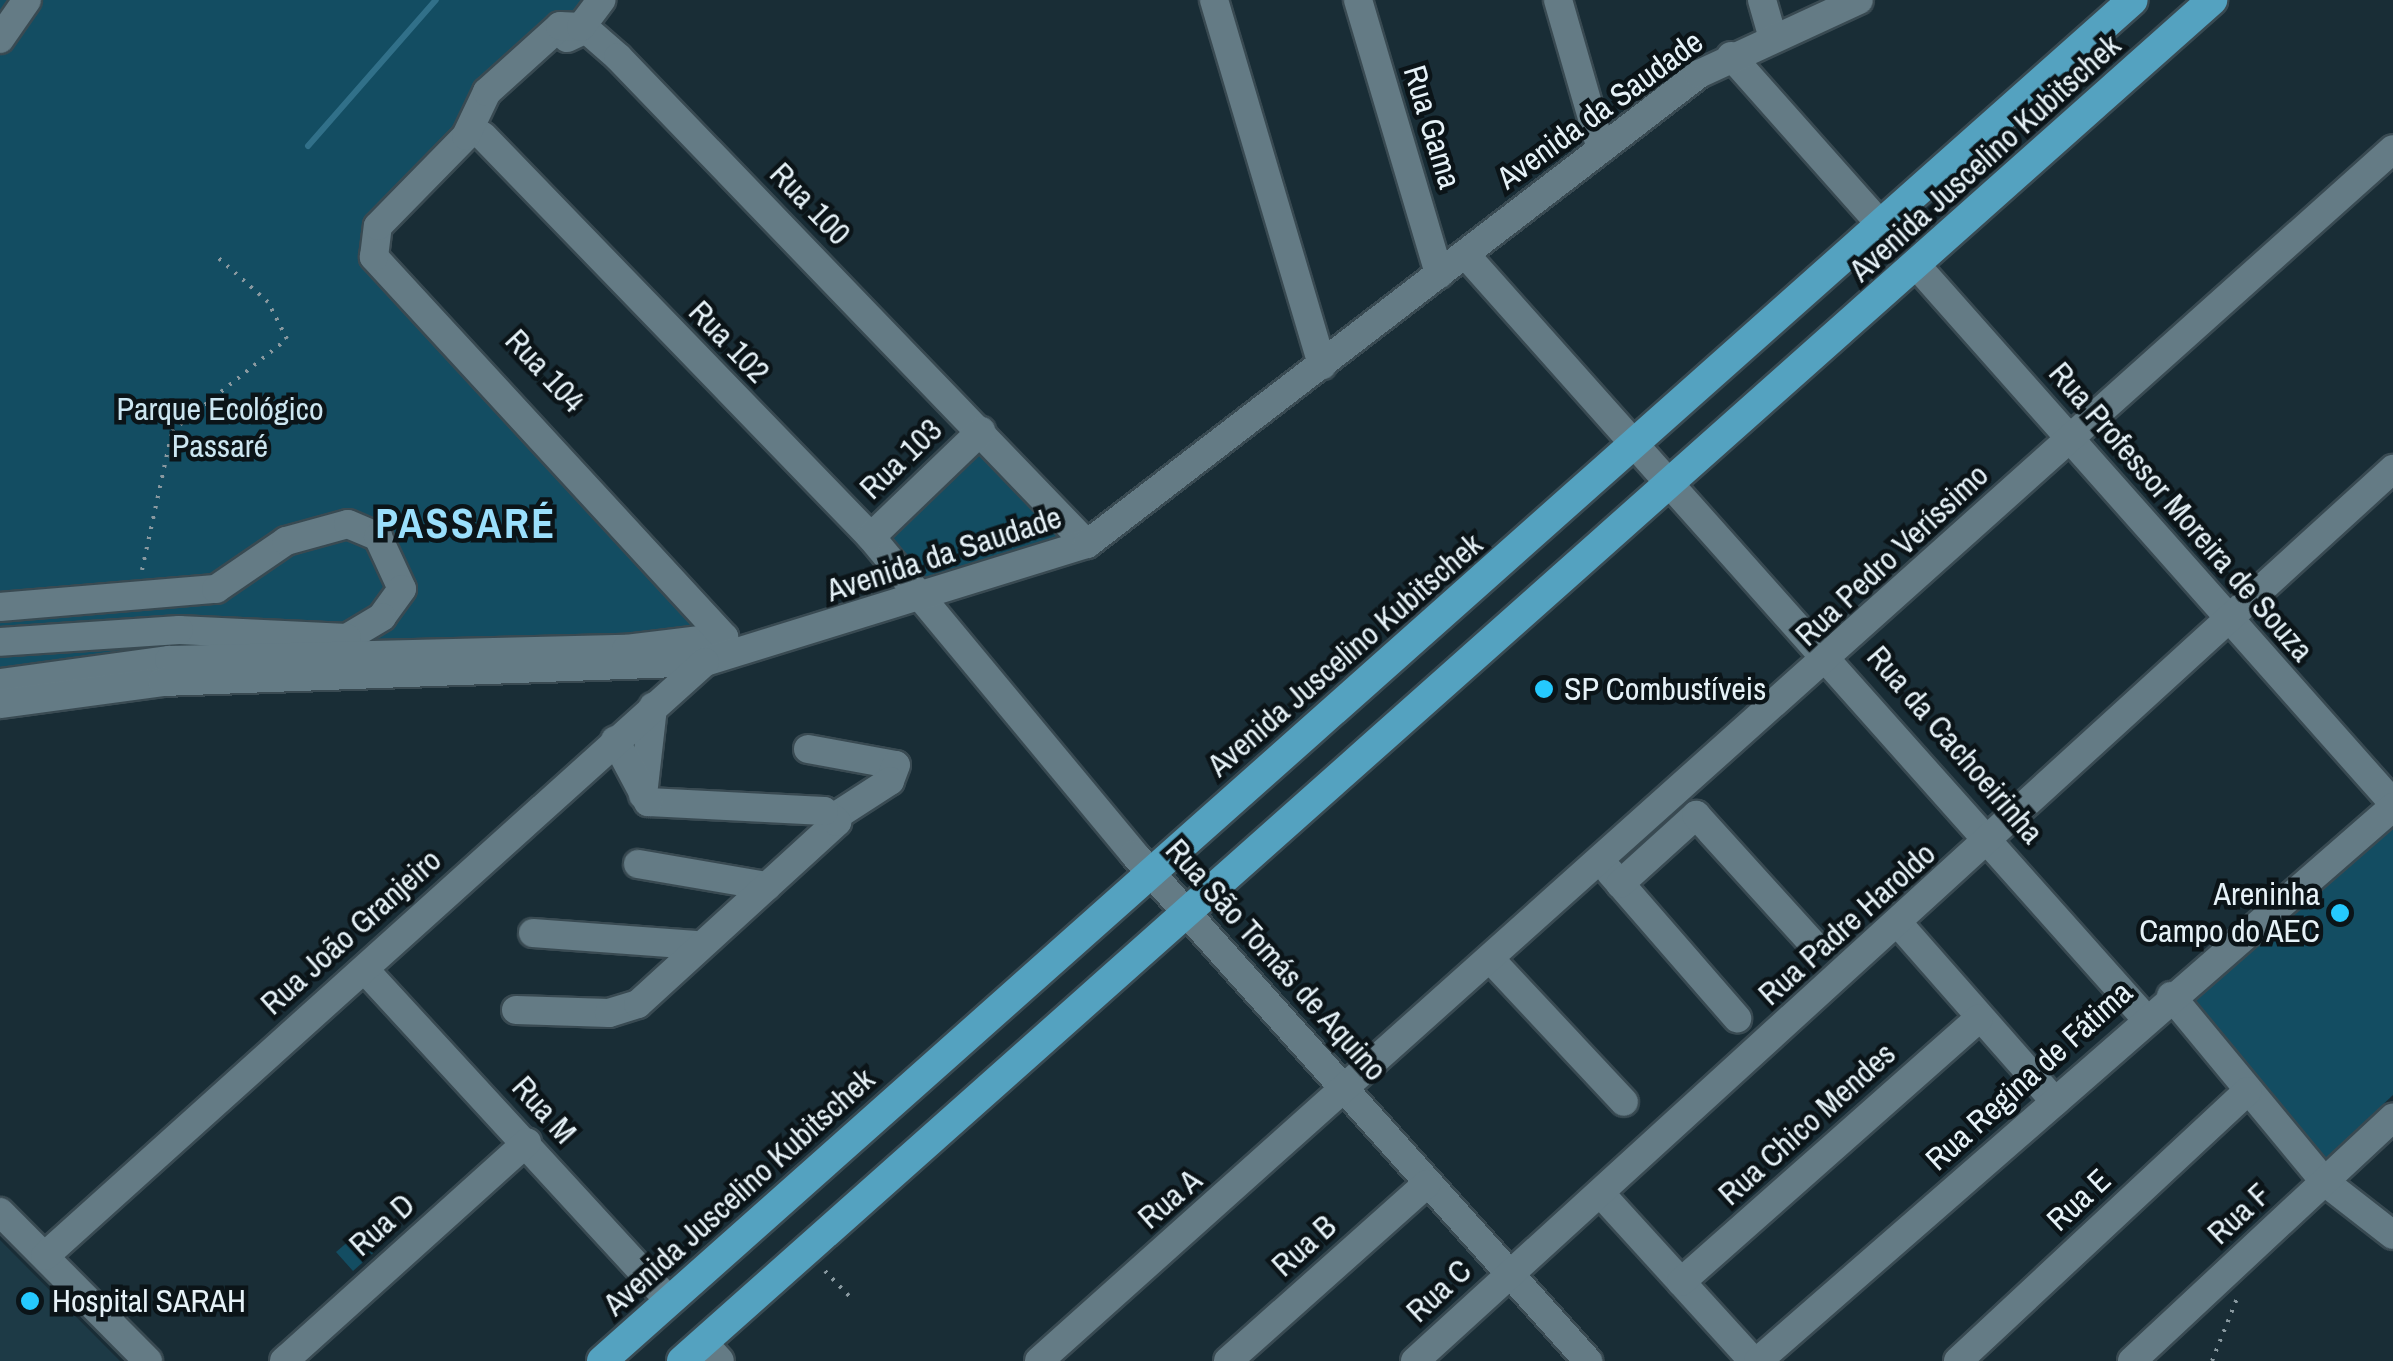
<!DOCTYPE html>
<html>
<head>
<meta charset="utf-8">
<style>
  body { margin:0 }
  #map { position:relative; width:2393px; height:1361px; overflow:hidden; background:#192d36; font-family:"Archivo Narrow",sans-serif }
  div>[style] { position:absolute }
  .built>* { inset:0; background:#1d3a46 }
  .green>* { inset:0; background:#134d62 }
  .stream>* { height:6px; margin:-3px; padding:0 3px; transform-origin:3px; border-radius:3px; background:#317089 }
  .path>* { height:4px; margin-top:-2px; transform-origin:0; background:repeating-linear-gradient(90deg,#8999a0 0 2.5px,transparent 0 10.5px) }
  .roads { filter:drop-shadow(2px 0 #394a52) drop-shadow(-2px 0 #394a52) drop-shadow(0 2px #394a52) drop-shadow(0 -2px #394a52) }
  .minor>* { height:28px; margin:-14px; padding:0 14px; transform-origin:14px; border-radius:14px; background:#647b85 }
  .major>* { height:30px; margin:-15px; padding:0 15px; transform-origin:15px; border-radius:15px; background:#54a2c0 }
  .dots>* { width:28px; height:28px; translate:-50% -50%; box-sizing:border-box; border:5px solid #0b1418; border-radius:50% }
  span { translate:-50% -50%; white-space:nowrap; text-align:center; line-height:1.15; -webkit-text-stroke:9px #0b1418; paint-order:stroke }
  .street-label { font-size:32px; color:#e6f2f8 }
  .park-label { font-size:32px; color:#cce6f1 }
  .poi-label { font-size:32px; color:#e6f2f8 }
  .left { translate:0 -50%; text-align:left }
  .right { translate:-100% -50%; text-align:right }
  .district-label { font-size:42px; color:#9adffc; font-weight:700; letter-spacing:2.5px }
</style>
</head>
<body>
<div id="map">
  <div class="built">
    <i style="clip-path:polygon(0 1240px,120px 1361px,0 1361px)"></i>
  </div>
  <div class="green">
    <i style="clip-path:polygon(0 0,591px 0,365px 235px,712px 633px,0 674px)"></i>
    <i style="clip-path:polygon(973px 453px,986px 453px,1063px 533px,1060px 546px,939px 581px,921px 577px,892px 548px,893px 529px)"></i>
    <i style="clip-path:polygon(2393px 825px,2393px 1095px,2326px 1158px,2188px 1001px)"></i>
    <i style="clip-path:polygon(372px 1221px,389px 1239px,353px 1271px,336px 1252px)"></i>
  </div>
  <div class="stream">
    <i style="left:308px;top:146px;width:194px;rotate:-48.8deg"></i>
  </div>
  <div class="path">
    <i style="left:142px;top:570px;width:142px;rotate:-77.8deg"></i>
    <i style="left:172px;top:431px;width:147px;rotate:-38.7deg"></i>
    <i style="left:287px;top:339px;width:42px;rotate:-117.2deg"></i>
    <i style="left:268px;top:302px;width:72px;rotate:-138.4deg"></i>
    <i style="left:825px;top:1271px;width:37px;rotate:46deg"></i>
    <i style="left:2212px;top:1361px;width:70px;rotate:-68.2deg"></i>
  </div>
  <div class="roads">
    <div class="minor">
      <i style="left:1214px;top:0;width:381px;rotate:73.5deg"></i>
      <i style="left:1358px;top:0;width:286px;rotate:73.5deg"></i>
      <i style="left:1558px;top:0;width:155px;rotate:73.9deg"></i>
      <i style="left:1762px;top:0;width:40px;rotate:74deg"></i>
      <i style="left:567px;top:38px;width:21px;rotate:-25deg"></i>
      <i style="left:586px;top:29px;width:43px;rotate:41.2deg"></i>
      <i style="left:618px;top:57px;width:676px;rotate:46.08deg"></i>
      <i style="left:0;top:39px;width:47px;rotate:-55.3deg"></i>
      <i style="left:1731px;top:56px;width:229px;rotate:48.4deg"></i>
      <i style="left:483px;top:136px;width:558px;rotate:45.94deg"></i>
      <i style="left:871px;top:537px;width:412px;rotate:50.3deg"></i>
      <i style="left:1134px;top:854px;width:681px;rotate:48.16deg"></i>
      <i style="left:1465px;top:254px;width:1024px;rotate:48.32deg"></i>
      <i style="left:1917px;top:266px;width:718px;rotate:48.45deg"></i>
      <i style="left:871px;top:537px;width:153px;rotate:-43.9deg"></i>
      <i style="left:0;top:607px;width:217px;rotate:-4.8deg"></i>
      <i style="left:216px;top:589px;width:85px;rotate:-34.4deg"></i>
      <i style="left:286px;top:541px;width:64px;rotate:-15.3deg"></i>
      <i style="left:348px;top:524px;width:33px;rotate:23deg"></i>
      <i style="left:378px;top:537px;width:57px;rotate:65.2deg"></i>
      <i style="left:402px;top:589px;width:34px;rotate:126deg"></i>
      <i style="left:382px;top:617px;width:41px;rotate:149deg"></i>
      <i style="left:347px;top:638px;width:168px;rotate:-177.3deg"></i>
      <i style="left:179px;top:630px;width:179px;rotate:176.2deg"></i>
      <i style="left:0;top:683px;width:171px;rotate:-7.8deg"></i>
      <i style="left:169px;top:660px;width:457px;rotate:-1.4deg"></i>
      <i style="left:626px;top:649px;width:99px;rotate:-7deg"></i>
      <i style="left:724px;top:637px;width:517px;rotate:-132.65deg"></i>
      <i style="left:374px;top:257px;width:31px;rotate:-83deg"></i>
      <i style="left:378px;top:226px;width:126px;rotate:-45.6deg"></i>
      <i style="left:466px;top:136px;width:49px;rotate:-64.5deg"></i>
      <i style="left:487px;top:92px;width:98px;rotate:-42.1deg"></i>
      <i style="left:560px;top:26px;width:21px;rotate:3deg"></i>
      <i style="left:581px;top:27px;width:34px;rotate:-53deg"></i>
      <i style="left:0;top:704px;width:163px;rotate:-7.7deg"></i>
      <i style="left:162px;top:682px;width:543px;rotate:-2.11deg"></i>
      <i style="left:705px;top:662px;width:400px;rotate:-17.2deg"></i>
      <i style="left:1087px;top:544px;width:772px;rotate:-37.52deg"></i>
      <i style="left:1699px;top:74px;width:176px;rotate:-24.8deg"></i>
      <i style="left:808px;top:749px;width:89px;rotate:10.3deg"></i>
      <i style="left:896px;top:765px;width:17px;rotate:111deg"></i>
      <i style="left:890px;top:781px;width:64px;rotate:147.1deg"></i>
      <i style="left:643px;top:795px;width:89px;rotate:-83.5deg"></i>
      <i style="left:638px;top:864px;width:131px;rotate:9.7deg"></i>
      <i style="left:1610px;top:872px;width:194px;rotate:49deg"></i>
      <i style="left:1620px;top:884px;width:103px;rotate:-42.2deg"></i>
      <i style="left:1696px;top:815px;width:174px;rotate:47.8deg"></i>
      <i style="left:1898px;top:923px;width:238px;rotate:48.7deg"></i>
      <i style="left:533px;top:933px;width:163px;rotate:4.2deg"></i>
      <i style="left:1494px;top:963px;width:190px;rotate:46.9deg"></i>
      <i style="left:365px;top:970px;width:449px;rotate:47.4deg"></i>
      <i style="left:2171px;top:996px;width:241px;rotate:50.4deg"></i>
      <i style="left:2325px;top:1182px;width:86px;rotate:37.9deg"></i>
      <i style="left:516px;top:1010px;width:93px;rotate:1.8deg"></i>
      <i style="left:609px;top:1013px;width:30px;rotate:-17deg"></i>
      <i style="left:638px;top:1004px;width:270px;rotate:-42.4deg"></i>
      <i style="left:837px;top:822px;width:17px;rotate:-140deg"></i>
      <i style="left:824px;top:811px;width:176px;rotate:-177.1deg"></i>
      <i style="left:648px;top:802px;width:70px;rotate:-118deg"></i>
      <i style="left:1602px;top:1195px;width:224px;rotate:47.7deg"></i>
      <i style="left:0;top:1212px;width:210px;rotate:45.2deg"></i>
      <i style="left:45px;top:1256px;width:888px;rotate:-41.99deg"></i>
      <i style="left:1681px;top:1282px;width:398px;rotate:-41.5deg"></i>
      <i style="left:703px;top:1342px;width:25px;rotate:48deg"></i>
      <i style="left:284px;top:1361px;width:327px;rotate:-42deg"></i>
      <i style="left:1039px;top:1361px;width:1817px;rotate:-41.83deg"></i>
      <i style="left:1228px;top:1361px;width:266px;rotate:-41.7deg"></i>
      <i style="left:1415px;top:1361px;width:1324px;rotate:-42.37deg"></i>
      <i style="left:1758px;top:1361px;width:843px;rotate:-41.1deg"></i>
      <i style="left:1958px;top:1361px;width:396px;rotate:-43deg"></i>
      <i style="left:2132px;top:1361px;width:357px;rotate:-43deg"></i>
    </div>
    <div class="major">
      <i style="left:602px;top:1361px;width:2048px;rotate:-41.64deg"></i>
      <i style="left:682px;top:1361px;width:2048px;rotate:-41.65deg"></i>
    </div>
  </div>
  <div class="dots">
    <i style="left:1544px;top:689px;background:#25c9fe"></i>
    <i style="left:2340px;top:913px;background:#25c9fe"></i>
    <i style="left:30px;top:1301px;background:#25c9fe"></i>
  </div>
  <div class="street-label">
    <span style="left:1600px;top:110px;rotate:-36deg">Avenida da Saudade</span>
    <span style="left:1432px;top:127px;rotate:73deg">Rua Gama</span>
    <span style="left:1985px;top:158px;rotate:-42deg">Avenida Juscelino Kubitschek</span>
    <span style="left:810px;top:204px;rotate:46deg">Rua 100</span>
    <span style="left:729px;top:342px;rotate:46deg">Rua 102</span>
    <span style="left:545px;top:371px;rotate:47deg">Rua 104</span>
    <span style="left:901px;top:459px;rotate:-44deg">Rua 103</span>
    <span style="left:2181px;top:512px;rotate:49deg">Rua Professor Moreira de Souza</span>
    <span style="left:944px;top:554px;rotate:-18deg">Avenida da Saudade</span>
    <span style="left:1892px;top:555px;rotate:-43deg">Rua Pedro Veríssimo</span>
    <span style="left:1345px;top:655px;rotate:-41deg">Avenida Juscelino Kubitschek</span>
    <span style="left:1955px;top:745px;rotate:49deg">Rua da Cachoeirinha</span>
    <span style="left:1847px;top:924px;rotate:-42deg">Rua Padre Haroldo</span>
    <span style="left:351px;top:932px;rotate:-42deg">Rua João Granjeiro</span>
    <span style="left:1276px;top:960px;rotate:48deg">Rua São Tomás de Aquino</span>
    <span style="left:2029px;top:1076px;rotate:-42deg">Rua Regina de Fátima</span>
    <span style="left:544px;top:1110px;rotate:48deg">Rua M</span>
    <span style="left:1807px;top:1124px;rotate:-42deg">Rua Chico Mendes</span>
    <span style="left:739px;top:1192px;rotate:-42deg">Avenida Juscelino Kubitschek</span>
    <span style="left:1170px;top:1199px;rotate:-41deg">Rua A</span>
    <span style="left:2079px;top:1200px;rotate:-43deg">Rua E</span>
    <span style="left:2239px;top:1214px;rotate:-43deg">Rua F</span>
    <span style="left:382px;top:1225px;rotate:-42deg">Rua D</span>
    <span style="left:1304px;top:1246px;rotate:-42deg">Rua B</span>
    <span style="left:1439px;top:1291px;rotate:-43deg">Rua C</span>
  </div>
  <div class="park-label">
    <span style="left:220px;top:428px">Parque Ecológico<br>Passaré</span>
  </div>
  <div class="poi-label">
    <span class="left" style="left:1564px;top:689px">SP Combustíveis</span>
    <span class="right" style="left:2320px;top:913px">Areninha<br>Campo do AEC</span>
    <span class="left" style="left:52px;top:1301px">Hospital SARAH</span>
  </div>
  <div class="district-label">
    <span style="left:466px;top:523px">PASSARÉ</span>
  </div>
</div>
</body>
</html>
